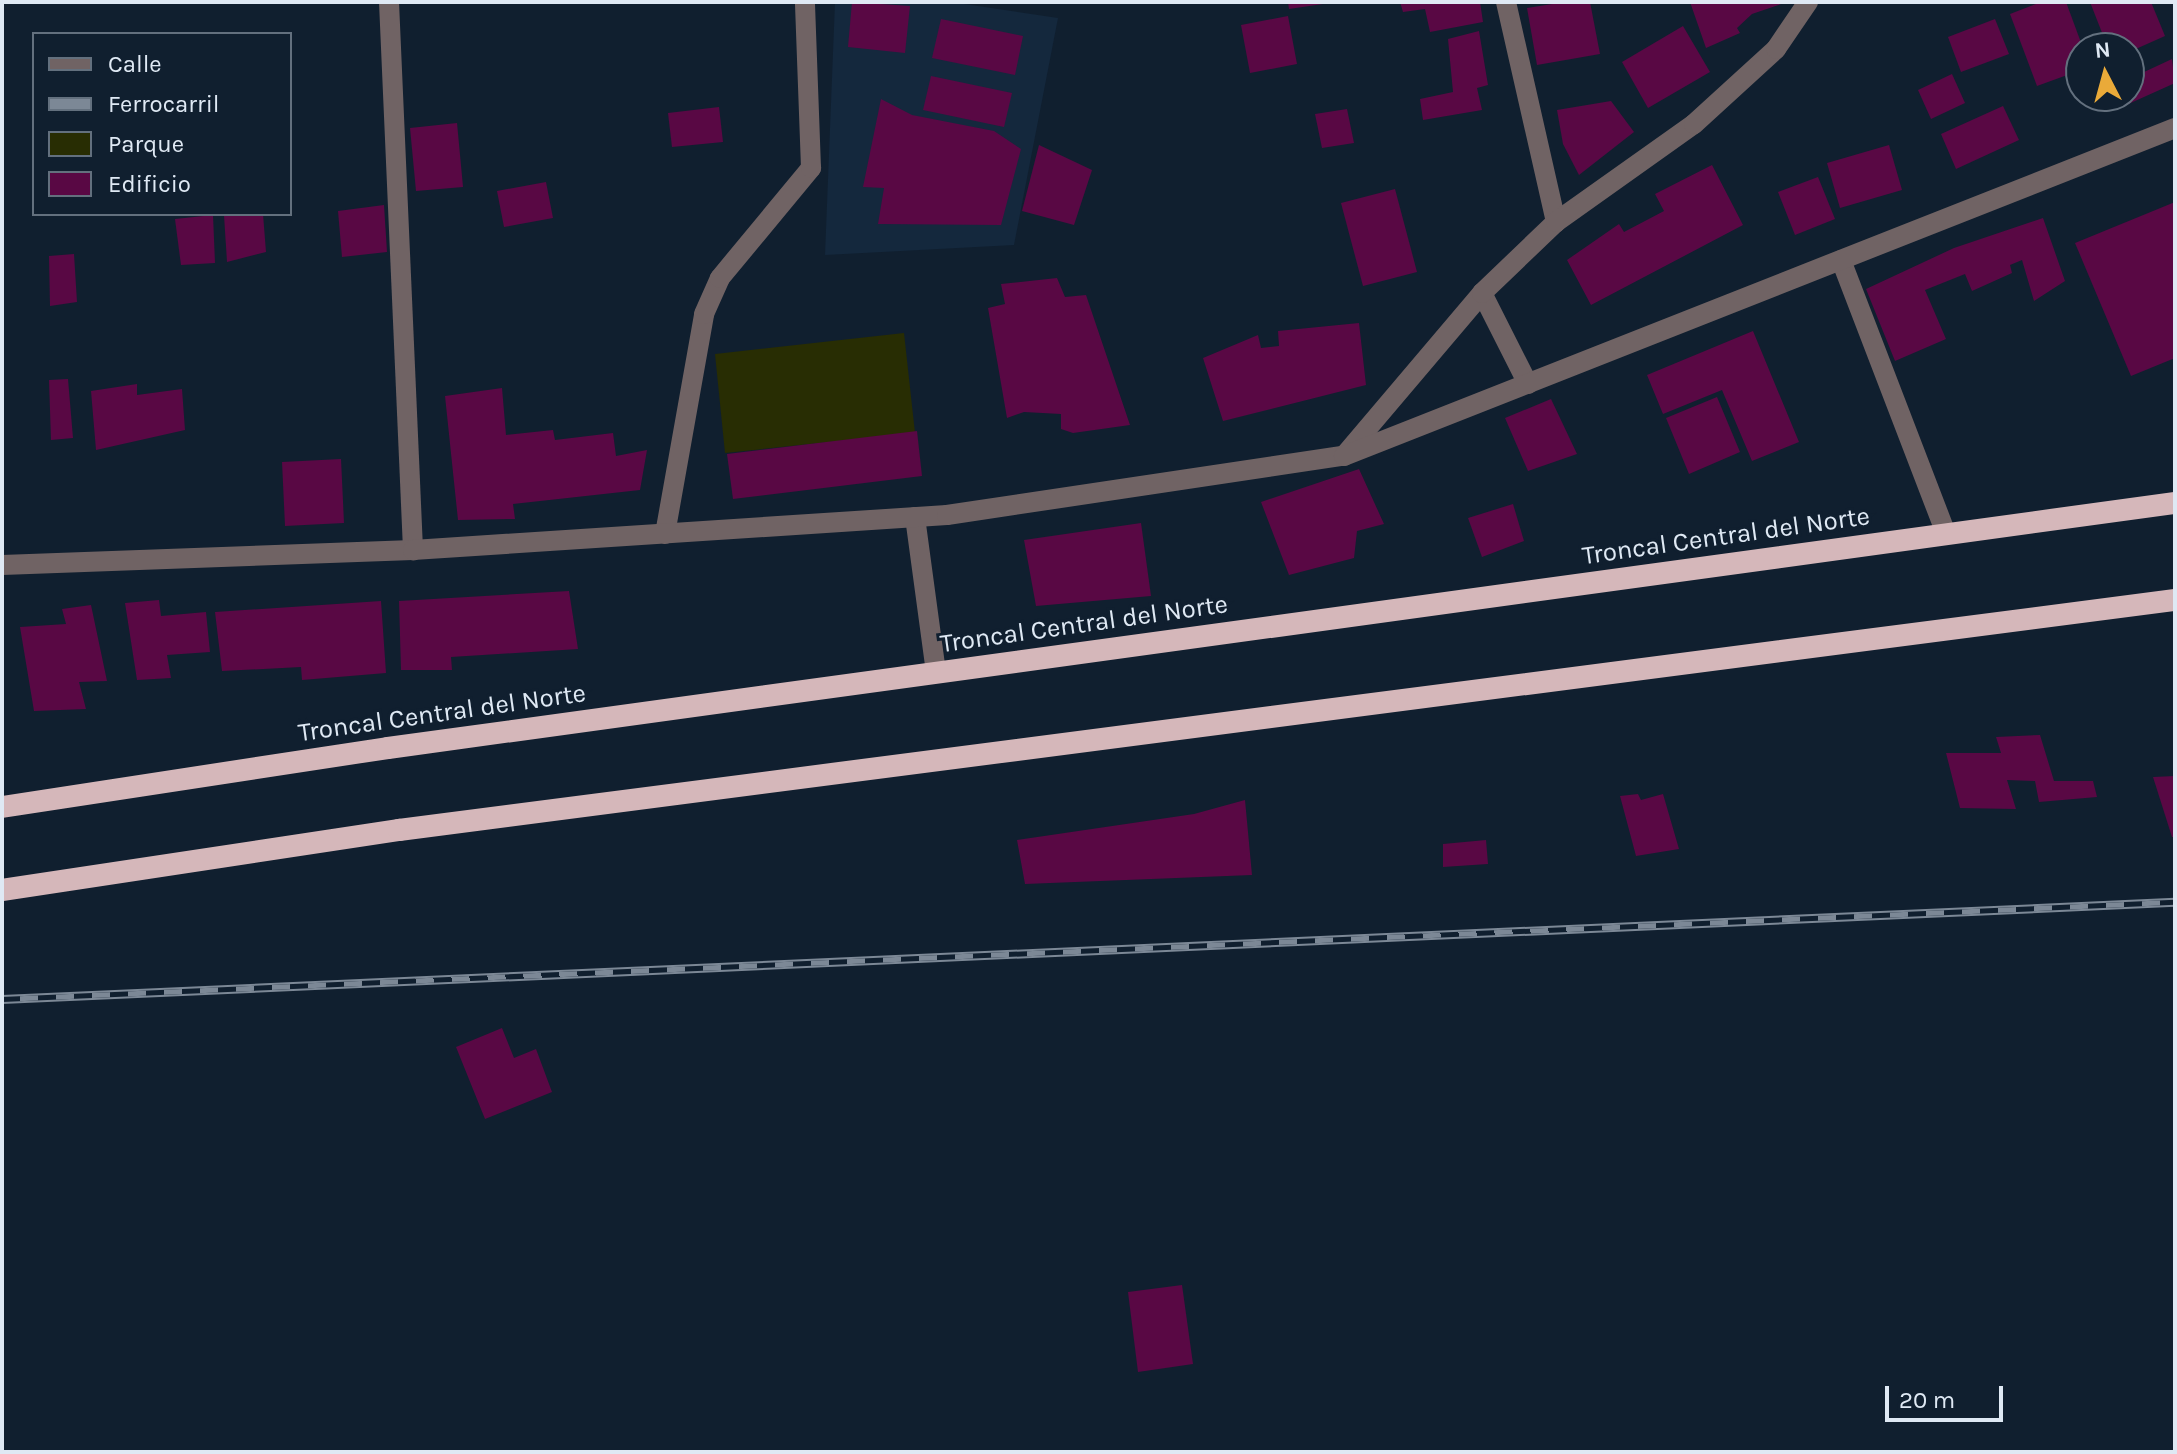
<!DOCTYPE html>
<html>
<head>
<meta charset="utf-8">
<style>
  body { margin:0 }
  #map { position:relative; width:2177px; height:1454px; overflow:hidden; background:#101f2f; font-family:Karla,sans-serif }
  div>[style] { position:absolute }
  .built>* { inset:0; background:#14283d }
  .green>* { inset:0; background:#282d03 }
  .building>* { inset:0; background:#590844 }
  .minor>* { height:20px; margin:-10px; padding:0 10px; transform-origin:10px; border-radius:10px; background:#706364 }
  .tertiary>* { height:20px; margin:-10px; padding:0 10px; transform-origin:10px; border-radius:10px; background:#706364 }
  .trunk>* { height:22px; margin:-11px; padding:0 11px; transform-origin:11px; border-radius:11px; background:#d5b7ba }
  .rail>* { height:9px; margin-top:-4.5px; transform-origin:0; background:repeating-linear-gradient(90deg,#101f2f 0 18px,#7c8896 0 36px); box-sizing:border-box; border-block:2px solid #7c8896 }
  span { translate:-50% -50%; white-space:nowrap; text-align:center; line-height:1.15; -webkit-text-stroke:6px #101f2f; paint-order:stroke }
  .street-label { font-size:26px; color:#dfe9f4 }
  .frame { position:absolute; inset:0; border:4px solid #dfe9f4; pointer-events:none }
  .legend { position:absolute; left:32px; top:32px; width:260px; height:184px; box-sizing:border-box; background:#101f2f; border:2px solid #63707e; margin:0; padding:10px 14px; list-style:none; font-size:24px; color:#dfe9f4 }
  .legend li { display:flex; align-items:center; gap:16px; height:40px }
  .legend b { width:40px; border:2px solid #63707e }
  .north { position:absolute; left:2065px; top:32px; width:80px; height:80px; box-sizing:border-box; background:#101f2f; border:2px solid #63707e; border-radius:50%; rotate:354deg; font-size:22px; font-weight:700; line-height:32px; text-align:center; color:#dfe9f4 }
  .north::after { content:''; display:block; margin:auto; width:28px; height:36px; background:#eaaa39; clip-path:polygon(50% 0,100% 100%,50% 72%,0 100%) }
  .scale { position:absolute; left:1885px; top:1386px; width:118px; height:36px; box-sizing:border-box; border:4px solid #dfe9f4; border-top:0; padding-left:10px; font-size:24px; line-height:28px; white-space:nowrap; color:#dfe9f4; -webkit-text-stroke:6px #101f2f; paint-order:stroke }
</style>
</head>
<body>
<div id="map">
  <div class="built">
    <i style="clip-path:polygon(835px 2px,951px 2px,1058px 18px,1014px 245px,825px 255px)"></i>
  </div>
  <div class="green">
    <i style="clip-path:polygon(904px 333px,915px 433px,725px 453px,715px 354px)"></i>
  </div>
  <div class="building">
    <i style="clip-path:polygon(852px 2px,910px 6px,905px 53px,848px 47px)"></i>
    <i style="clip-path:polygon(1288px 2px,1323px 2px,1323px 4px,1289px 9px)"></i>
    <i style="clip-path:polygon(1400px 2px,1480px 2px,1483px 22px,1430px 32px,1425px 9px,1403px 12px)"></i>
    <i style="clip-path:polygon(1565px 2px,1590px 2px,1600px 54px,1537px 65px,1527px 8px)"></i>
    <i style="clip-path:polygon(1690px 2px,1787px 2px,1752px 14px,1737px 28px,1740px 33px,1706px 48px)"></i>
    <i style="clip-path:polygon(2041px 2px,2066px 2px,2083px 48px,2081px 70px,2037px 86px,2010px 14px)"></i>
    <i style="clip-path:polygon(2090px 2px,2151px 2px,2165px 36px,2129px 52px,2108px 48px)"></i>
    <i style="clip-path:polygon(1288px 16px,1297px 64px,1250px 73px,1241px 25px)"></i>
    <i style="clip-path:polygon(941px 19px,1023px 36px,1015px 75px,932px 58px)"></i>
    <i style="clip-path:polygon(1995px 19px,2009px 54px,1961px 72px,1948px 37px)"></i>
    <i style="clip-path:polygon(1683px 26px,1710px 72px,1648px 108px,1622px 62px)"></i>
    <i style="clip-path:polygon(1479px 31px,1488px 85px,1477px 88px,1482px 110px,1423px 120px,1420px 99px,1453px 92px,1448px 39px)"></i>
    <i style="clip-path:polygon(2172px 59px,2175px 83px,2124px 106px,2120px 96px,2129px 96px,2129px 79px)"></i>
    <i style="clip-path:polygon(1952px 74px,1965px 103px,1931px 119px,1918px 90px)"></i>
    <i style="clip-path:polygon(931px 76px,1012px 93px,1004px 127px,923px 110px)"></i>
    <i style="clip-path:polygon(881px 99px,912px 115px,994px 131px,1021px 149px,1001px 225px,878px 224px,884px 188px,863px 187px)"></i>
    <i style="clip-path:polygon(1611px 101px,1634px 132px,1579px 175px,1563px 144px,1557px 110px)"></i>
    <i style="clip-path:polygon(2003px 106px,2019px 140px,1956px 169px,1941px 134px)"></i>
    <i style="clip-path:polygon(719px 107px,723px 142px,672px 147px,668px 113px)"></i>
    <i style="clip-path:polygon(1347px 109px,1354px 143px,1322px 148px,1315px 114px)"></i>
    <i style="clip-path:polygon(457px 123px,463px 187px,416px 191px,410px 128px)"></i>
    <i style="clip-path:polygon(1039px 145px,1092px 170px,1074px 225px,1022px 211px)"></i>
    <i style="clip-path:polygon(1889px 145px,1902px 190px,1840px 208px,1827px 163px)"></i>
    <i style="clip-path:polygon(1712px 165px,1743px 225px,1591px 305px,1567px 260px,1619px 224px,1624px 232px,1664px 211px,1655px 194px)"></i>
    <i style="clip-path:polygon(1818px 177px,1835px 219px,1795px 235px,1778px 192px)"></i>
    <i style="clip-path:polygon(546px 182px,553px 218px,504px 227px,497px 191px)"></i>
    <i style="clip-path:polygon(1395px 189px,1417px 272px,1363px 286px,1341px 203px)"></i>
    <i style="clip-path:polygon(2175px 202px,2175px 358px,2131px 376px,2075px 243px)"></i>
    <i style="clip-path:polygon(384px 205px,387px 252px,342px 257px,338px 211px)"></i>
    <i style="clip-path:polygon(263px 214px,266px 252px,227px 262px,224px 215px)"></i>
    <i style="clip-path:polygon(213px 215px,215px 263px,181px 265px,175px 219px)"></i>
    <i style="clip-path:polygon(2043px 218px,2065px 281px,2034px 301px,2022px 260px,2010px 265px,2012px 273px,1972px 291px,1965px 274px,1925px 290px,1946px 339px,1895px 361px,1866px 289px,1954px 248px)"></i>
    <i style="clip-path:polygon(74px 254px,77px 302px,50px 306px,49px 256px)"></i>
    <i style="clip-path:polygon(1057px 278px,1065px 297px,1086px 295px,1130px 425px,1073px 433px,1061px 429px,1061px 414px,1024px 412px,1007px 418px,988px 308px,1005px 304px,1001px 284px)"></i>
    <i style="clip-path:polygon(1359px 323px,1366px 385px,1223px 421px,1203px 358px,1258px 335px,1261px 348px,1279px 346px,1278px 331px)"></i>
    <i style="clip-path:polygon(1753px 331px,1799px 442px,1752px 461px,1722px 390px,1663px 414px,1647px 375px)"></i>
    <i style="clip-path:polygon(68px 379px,73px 438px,51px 440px,49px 380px)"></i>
    <i style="clip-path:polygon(137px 384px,137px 395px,182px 389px,185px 430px,96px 450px,91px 391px)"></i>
    <i style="clip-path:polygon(502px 388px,506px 435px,553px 430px,555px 440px,613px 433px,616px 456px,647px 450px,640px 490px,513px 504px,515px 519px,458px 520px,445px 396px)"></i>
    <i style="clip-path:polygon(1717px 397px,1740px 452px,1689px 474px,1666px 418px)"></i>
    <i style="clip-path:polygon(1551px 399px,1577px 454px,1528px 471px,1505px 418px)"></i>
    <i style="clip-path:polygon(917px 431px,922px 476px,733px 499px,727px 454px)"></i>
    <i style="clip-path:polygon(341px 459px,344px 523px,285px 526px,282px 462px)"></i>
    <i style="clip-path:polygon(1359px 469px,1384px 524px,1357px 531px,1354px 558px,1289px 575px,1261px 502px)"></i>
    <i style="clip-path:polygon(1513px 504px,1524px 541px,1482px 557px,1468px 518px)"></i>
    <i style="clip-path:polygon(1141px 523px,1151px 596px,1036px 606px,1024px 540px)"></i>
    <i style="clip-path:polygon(569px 591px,578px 649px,451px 657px,452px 670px,401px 670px,399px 601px)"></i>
    <i style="clip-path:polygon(159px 600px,161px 616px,206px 612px,210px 652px,167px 655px,171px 678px,137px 680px,125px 603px)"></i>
    <i style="clip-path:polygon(381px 601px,386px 673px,302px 680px,301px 667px,222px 671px,215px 612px)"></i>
    <i style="clip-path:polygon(91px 605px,107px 681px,79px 682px,86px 709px,34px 711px,20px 627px,66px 624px,62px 609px)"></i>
    <i style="clip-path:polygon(2040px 735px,2054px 781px,2093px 781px,2097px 797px,2039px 802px,2035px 781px,2007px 780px,2016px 809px,1960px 808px,1946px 753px,2001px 753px,1996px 737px)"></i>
    <i style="clip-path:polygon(2175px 776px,2175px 837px,2172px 837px,2153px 777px)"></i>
    <i style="clip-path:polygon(1638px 794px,1641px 800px,1663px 794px,1679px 849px,1636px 856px,1620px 796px)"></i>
    <i style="clip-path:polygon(1245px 800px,1252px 875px,1025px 884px,1017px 840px,1194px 814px)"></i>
    <i style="clip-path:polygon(1486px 840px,1488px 864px,1443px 867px,1443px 844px)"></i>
    <i style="clip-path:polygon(502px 1028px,514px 1058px,536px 1049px,552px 1092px,485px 1119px,456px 1047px)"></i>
    <i style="clip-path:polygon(1182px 1285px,1193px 1364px,1138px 1372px,1128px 1292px)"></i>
  </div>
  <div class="minor">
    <i style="left:389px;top:2px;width:549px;rotate:87.49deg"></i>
    <i style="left:1506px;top:2px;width:226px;rotate:77.2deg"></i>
    <i style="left:1841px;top:260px;width:293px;rotate:69deg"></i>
    <i style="left:1482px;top:293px;width:102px;rotate:63.2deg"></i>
    <i style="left:1344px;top:456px;width:214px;rotate:-49.7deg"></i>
    <i style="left:1482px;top:293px;width:103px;rotate:-43.8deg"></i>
    <i style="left:1556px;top:222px;width:169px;rotate:-35.4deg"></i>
    <i style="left:1694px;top:124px;width:111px;rotate:-42.4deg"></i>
    <i style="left:1776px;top:49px;width:57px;rotate:-55.8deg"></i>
    <i style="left:915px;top:517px;width:157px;rotate:82.3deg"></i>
    <i style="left:665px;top:534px;width:223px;rotate:-79.9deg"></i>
    <i style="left:704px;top:314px;width:39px;rotate:-66deg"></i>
    <i style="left:720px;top:278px;width:143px;rotate:-50.4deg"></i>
    <i style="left:811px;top:168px;width:166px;rotate:-92.1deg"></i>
  </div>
  <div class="tertiary">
    <i style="left:2px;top:565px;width:411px;rotate:-2.1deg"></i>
    <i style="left:413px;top:550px;width:535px;rotate:-3.75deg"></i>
    <i style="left:947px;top:515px;width:401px;rotate:-8.5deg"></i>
    <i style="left:1344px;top:456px;width:893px;rotate:-21.54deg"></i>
  </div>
  <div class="trunk">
    <i style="left:2px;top:807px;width:390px;rotate:-8.7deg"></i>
    <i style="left:388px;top:748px;width:1804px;rotate:-7.81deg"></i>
    <i style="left:2px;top:890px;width:402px;rotate:-8.6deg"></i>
    <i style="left:399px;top:830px;width:1791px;rotate:-7.38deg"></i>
  </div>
  <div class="rail">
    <i style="left:2px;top:999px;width:2175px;rotate:-2.56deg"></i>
  </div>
  <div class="street-label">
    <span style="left:1726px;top:536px;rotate:-8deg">Troncal Central del Norte</span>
    <span style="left:1084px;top:624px;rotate:-8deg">Troncal Central del Norte</span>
    <span style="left:442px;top:713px;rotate:-8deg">Troncal Central del Norte</span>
  </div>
  <div class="frame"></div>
  <ul class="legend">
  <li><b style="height:10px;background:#706364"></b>Calle</li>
  <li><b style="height:10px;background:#7c8896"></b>Ferrocarril</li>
  <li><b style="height:22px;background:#282d03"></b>Parque</li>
  <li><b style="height:22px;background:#590844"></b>Edificio</li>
  </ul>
  <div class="north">N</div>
  <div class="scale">20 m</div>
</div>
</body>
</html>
